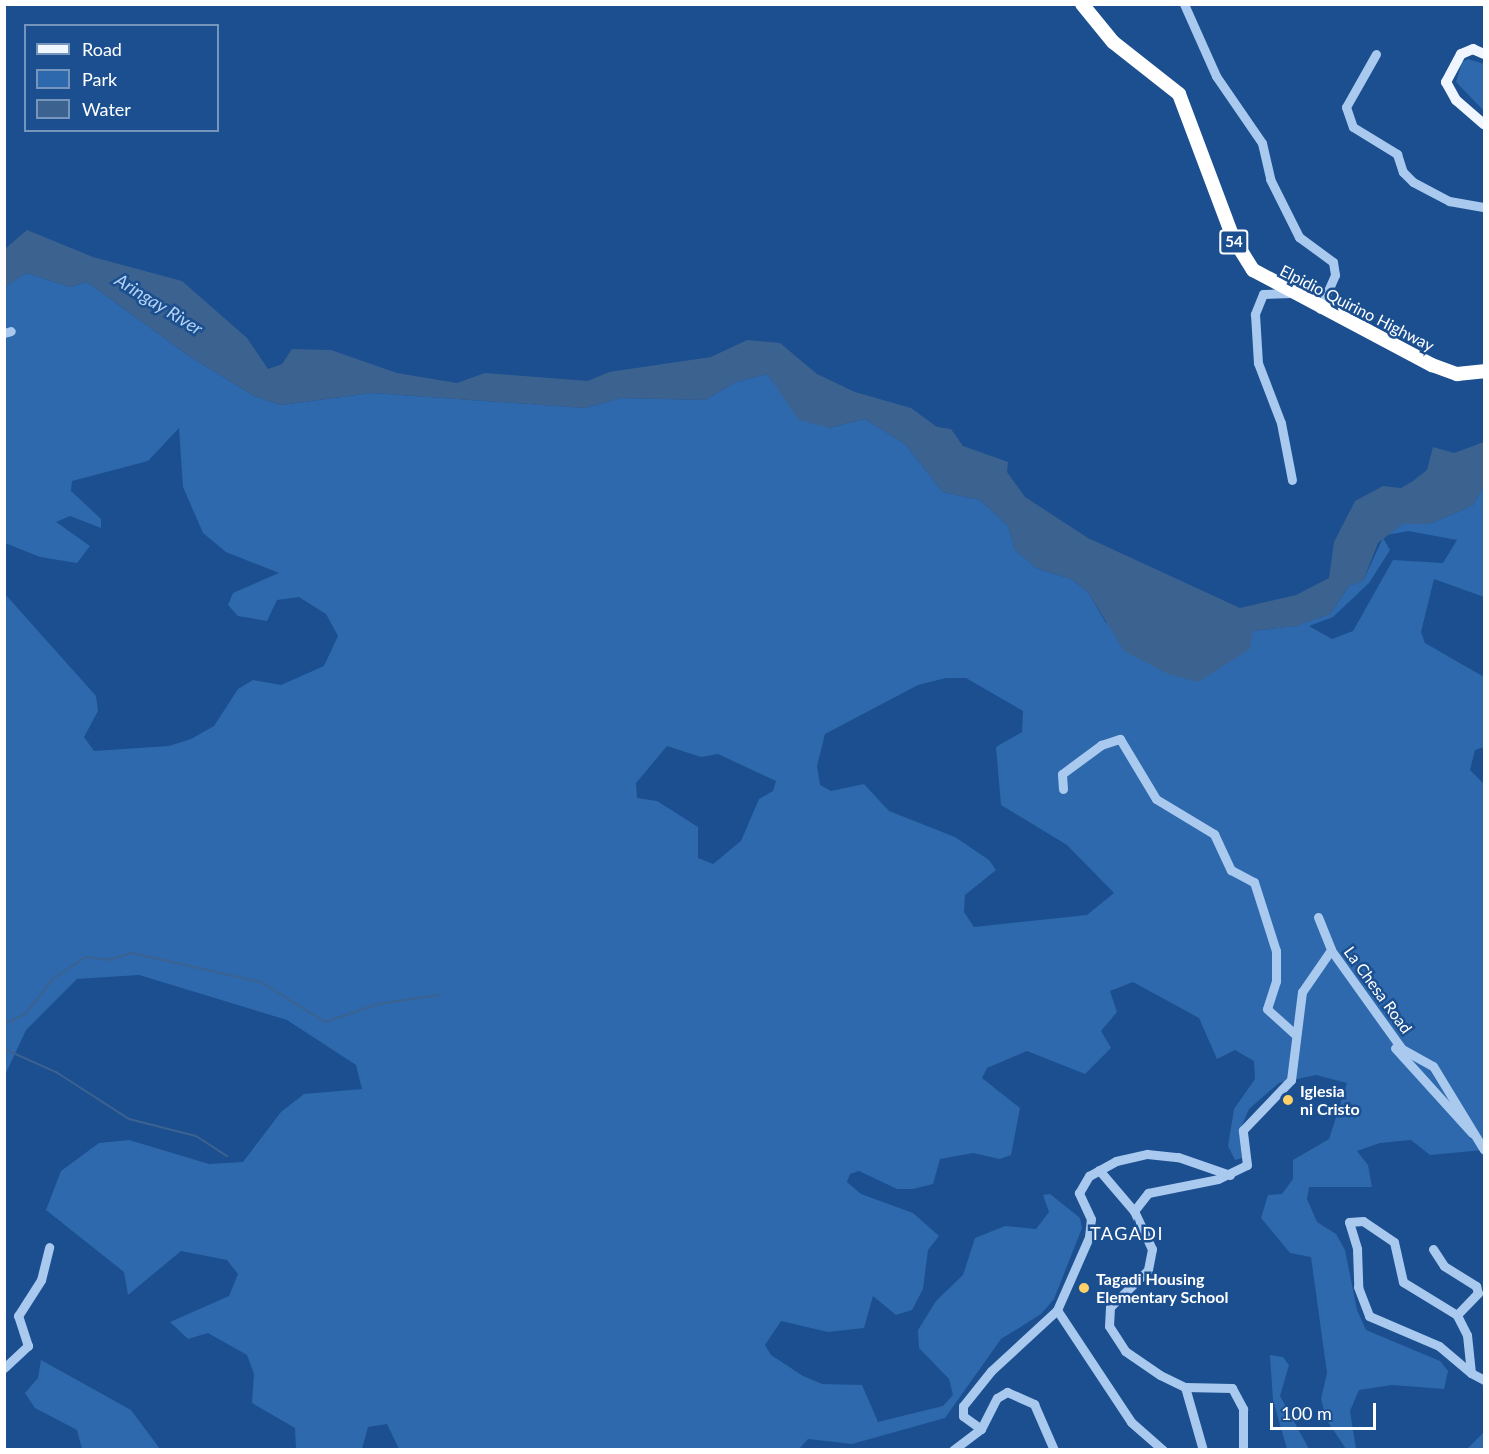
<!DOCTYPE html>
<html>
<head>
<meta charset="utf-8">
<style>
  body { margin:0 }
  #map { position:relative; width:1489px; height:1454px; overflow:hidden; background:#1b4f8f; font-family:Lato,sans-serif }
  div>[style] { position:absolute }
  .green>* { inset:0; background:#2e69ad }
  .water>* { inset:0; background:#3c6290 }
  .stream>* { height:2px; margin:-1px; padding:0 1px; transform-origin:1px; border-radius:1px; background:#3c6290 }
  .minor>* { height:9px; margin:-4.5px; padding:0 4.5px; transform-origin:4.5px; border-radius:4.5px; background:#a9c9ee }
  .major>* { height:10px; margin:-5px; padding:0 5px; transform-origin:5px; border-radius:5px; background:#f0f6ff }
  .highway>* { height:14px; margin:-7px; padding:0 7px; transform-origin:7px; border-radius:7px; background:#fff }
  .dots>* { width:16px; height:16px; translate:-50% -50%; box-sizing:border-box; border:3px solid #1b4f8f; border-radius:50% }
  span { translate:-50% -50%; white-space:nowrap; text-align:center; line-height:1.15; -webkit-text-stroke:5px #1b4f8f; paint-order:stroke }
  .shield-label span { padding:2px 4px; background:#1b4f8f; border:2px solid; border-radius:4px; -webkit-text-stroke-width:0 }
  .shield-label { font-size:15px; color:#fff; font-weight:700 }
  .street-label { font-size:16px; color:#fff }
  .poi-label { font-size:16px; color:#fff; font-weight:700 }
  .left { translate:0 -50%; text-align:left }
  .water-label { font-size:18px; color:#b5d3f5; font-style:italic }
  .neighbourhood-label { font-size:18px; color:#fff; letter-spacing:1.5px }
  .frame { position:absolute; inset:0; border:6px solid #fff; pointer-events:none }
  .legend { position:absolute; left:24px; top:24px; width:195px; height:108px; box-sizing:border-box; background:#1b4f8f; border:2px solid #7695bc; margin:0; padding:8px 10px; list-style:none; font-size:18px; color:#fff }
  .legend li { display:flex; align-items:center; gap:12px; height:30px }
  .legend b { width:30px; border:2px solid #7695bc }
  .scale { position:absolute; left:1270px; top:1403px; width:106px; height:27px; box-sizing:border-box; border:3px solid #fff; border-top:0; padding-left:8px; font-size:18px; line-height:21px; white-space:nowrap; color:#fff; -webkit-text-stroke:4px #1b4f8f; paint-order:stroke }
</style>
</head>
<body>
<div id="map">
  <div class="green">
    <i style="clip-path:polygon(1468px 59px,1484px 64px,1484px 111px,1456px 82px,1462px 62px)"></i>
    <i style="clip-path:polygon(evenodd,26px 273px,70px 287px,87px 282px,189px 356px,254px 396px,281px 405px,372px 393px,585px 408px,621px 398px,705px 400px,736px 382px,767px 374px,782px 394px,829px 428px,865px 419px,905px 444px,943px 492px,980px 500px,1008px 526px,1015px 550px,1036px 568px,1071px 579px,1088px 592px,1106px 623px,1253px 631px,1295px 626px,1330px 614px,1349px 586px,1363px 581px,1383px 538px,1390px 550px,1369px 583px,1333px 617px,1309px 626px,1332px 639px,1353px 631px,1393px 560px,1443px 563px,1457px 540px,1408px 531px,1387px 535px,1402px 524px,1429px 524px,1458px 512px,1473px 505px,1484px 486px,1484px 597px,1434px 579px,1421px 632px,1425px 643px,1484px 677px,1484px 747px,1475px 750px,1470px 770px,1484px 784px,1484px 1150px,1430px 1155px,1411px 1140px,1380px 1143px,1357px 1151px,1368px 1165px,1372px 1187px,1309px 1187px,1307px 1199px,1317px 1222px,1336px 1234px,1345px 1250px,1357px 1310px,1366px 1330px,1440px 1361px,1448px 1371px,1444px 1389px,1392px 1385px,1359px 1390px,1350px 1411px,1356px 1449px,1346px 1449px,1326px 1419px,1321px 1399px,1327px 1373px,1311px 1257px,1290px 1253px,1261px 1218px,1268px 1195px,1282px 1194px,1293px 1179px,1293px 1160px,1329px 1139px,1347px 1083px,1316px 1075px,1279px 1083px,1249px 1109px,1239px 1132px,1242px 1158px,1235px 1160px,1228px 1146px,1234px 1109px,1255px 1079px,1254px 1061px,1235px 1050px,1217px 1059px,1199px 1018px,1133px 982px,1110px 991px,1117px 1012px,1101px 1031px,1111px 1048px,1085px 1074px,1027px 1051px,987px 1068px,982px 1078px,1020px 1108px,1011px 1155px,1000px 1159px,973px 1153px,940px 1159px,933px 1184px,913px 1189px,897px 1189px,859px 1171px,850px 1174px,847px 1182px,861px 1194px,913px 1213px,939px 1236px,928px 1250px,923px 1289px,912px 1310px,896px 1315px,873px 1296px,864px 1328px,828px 1332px,781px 1321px,765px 1345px,771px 1355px,803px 1376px,822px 1384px,862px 1385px,878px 1422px,943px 1406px,953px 1395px,949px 1379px,919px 1348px,918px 1330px,936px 1301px,963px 1275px,975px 1238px,1005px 1226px,1036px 1229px,1049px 1212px,1043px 1195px,1050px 1194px,1080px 1218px,1082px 1228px,1054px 1299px,1041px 1314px,1001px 1339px,945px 1418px,852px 1444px,808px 1439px,799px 1449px,399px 1449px,387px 1424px,368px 1427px,362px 1449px,296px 1449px,295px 1428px,252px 1403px,254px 1374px,247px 1355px,208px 1333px,188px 1339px,170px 1322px,229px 1296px,238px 1274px,227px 1260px,181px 1251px,128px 1295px,124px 1272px,46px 1210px,61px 1171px,99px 1143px,129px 1140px,209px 1164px,243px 1162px,281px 1112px,304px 1094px,362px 1089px,356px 1065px,287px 1020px,139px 975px,77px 979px,26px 1030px,5px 1075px,5px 594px,96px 696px,98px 711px,84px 737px,94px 751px,169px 746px,191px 739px,214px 726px,238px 689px,253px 680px,281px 685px,324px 666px,338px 636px,326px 614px,299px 597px,277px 600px,267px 621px,238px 616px,228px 605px,233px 593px,279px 573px,226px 552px,203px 533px,183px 487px,179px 428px,148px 461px,72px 481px,71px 491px,101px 519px,101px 528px,70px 516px,56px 522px,90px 546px,77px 563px,40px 557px,5px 543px,4px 287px,26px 273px,946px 678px,966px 678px,1023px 711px,1022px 732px,996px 747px,1001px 805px,1067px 845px,1114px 893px,1087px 915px,974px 927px,964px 912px,965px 895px,996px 870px,989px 860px,955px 837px,889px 811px,864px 784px,831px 791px,820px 785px,817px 766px,825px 734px,918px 685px,946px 678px,26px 273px,667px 746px,701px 757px,718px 754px,776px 781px,773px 791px,759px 799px,741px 841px,713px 864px,698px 858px,698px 827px,657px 801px,637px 798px,636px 783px,667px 746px)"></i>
    <i style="clip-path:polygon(1270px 1355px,1283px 1357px,1289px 1365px,1280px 1396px,1309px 1449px,1287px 1449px,1273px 1400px)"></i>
    <i style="clip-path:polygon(41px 1360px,131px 1410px,160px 1449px,82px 1449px,77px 1430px,35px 1408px,25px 1393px,38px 1378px)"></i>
    <i style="clip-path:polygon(1484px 1432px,1484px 1449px,1466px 1449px,1468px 1448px)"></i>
  </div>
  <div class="water">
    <i style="clip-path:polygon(27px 230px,93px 257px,182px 281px,247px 338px,268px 369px,282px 364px,292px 349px,331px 350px,397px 373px,457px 383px,485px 373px,588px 381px,609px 372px,711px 357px,747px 340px,780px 343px,817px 374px,855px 392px,911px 408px,937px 427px,951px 429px,963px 446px,1008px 462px,1007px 472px,1025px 497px,1088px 538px,1240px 608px,1296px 595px,1329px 578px,1334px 542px,1355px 501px,1383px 486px,1401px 488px,1413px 481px,1427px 470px,1433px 447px,1454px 453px,1484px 442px,1484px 486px,1473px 505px,1458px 512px,1429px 524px,1402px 524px,1378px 543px,1363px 581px,1349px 586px,1330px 614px,1296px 626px,1253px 631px,1250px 649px,1198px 682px,1168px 674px,1124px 651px,1088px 592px,1071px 579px,1036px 568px,1015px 550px,1008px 526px,980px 500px,943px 492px,905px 444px,865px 419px,829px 428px,799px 420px,767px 374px,736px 382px,705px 400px,621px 398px,585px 408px,372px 393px,281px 405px,254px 396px,189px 356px,87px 282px,70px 287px,26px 273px,5px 287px,5px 249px)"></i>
  </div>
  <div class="stream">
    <i style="left:4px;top:1024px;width:23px;rotate:-25deg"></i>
    <i style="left:25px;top:1014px;width:45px;rotate:-51.3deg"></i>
    <i style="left:53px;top:979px;width:40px;rotate:-34deg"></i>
    <i style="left:86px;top:957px;width:23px;rotate:7deg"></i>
    <i style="left:109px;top:960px;width:24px;rotate:-17deg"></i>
    <i style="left:132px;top:953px;width:132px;rotate:12.7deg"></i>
    <i style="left:261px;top:982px;width:75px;rotate:32deg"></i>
    <i style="left:325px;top:1022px;width:56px;rotate:-18.8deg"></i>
    <i style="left:378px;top:1004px;width:61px;rotate:-8.5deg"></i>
    <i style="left:4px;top:1049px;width:57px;rotate:23.9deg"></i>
    <i style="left:56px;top:1072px;width:87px;rotate:32.8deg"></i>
    <i style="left:129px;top:1119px;width:69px;rotate:14.2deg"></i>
    <i style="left:196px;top:1136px;width:37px;rotate:33deg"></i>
  </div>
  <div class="minor">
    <i style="left:1184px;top:4px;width:79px;rotate:66deg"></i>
    <i style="left:1216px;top:76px;width:81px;rotate:55.5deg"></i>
    <i style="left:1262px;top:143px;width:37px;rotate:77deg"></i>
    <i style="left:1270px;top:179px;width:65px;rotate:63.4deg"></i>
    <i style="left:1299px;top:237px;width:42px;rotate:36.3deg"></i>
    <i style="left:1333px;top:262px;width:13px;rotate:81deg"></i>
    <i style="left:1335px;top:275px;width:37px;rotate:114deg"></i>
    <i style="left:1376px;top:54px;width:61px;rotate:119.5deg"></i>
    <i style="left:1346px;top:107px;width:21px;rotate:71deg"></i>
    <i style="left:1353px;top:127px;width:52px;rotate:31.5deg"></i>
    <i style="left:1397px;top:154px;width:19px;rotate:72deg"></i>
    <i style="left:1403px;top:172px;width:14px;rotate:45deg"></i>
    <i style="left:1413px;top:182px;width:41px;rotate:27.8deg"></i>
    <i style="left:1449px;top:201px;width:36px;rotate:10deg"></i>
    <i style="left:1291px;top:293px;width:28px;rotate:178deg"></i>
    <i style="left:1263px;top:294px;width:22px;rotate:112deg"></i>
    <i style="left:1255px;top:314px;width:49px;rotate:86.5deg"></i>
    <i style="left:1258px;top:363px;width:64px;rotate:69deg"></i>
    <i style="left:1281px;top:423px;width:58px;rotate:79.1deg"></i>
    <i style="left:4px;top:333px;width:7px;rotate:-16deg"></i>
    <i style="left:1063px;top:789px;width:15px;rotate:-94deg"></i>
    <i style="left:1062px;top:774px;width:49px;rotate:-36.6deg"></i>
    <i style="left:1101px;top:745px;width:20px;rotate:-18deg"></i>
    <i style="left:1120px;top:739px;width:70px;rotate:59deg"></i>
    <i style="left:1156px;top:799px;width:68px;rotate:31.1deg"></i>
    <i style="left:1214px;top:834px;width:40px;rotate:65deg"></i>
    <i style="left:1231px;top:870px;width:26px;rotate:28deg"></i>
    <i style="left:1254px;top:882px;width:72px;rotate:72.3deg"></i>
    <i style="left:1276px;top:951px;width:30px;rotate:90deg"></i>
    <i style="left:1276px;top:981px;width:29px;rotate:108deg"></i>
    <i style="left:1267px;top:1009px;width:39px;rotate:42deg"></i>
    <i style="left:1318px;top:917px;width:35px;rotate:68deg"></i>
    <i style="left:1395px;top:1048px;width:115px;rotate:47.8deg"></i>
    <i style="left:1099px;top:1170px;width:54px;rotate:49.5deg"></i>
    <i style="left:1134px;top:1211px;width:42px;rotate:64.7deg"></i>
    <i style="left:1152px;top:1249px;width:21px;rotate:101deg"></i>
    <i style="left:1148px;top:1270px;width:53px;rotate:135.8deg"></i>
    <i style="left:1110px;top:1307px;width:19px;rotate:93deg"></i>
    <i style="left:1109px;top:1326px;width:30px;rotate:57deg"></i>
    <i style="left:1125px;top:1351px;width:42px;rotate:34.4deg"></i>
    <i style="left:1160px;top:1375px;width:28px;rotate:26deg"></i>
    <i style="left:1185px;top:1387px;width:47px;rotate:1.2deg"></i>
    <i style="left:1232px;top:1388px;width:24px;rotate:62deg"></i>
    <i style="left:1243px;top:1409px;width:41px;rotate:90deg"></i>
    <i style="left:1134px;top:1211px;width:23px;rotate:-52deg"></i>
    <i style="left:1148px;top:1193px;width:71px;rotate:-11.3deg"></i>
    <i style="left:1218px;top:1179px;width:32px;rotate:-26deg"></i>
    <i style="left:1247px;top:1165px;width:35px;rotate:-97deg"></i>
    <i style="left:1243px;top:1130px;width:69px;rotate:-46.2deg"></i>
    <i style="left:1291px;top:1080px;width:89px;rotate:-82.9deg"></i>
    <i style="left:1302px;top:992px;width:51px;rotate:-55.4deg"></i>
    <i style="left:1331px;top:950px;width:122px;rotate:54.4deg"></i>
    <i style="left:1402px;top:1049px;width:35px;rotate:29deg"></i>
    <i style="left:1433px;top:1066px;width:98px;rotate:58.7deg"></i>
    <i style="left:1433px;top:1249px;width:20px;rotate:57deg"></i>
    <i style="left:1444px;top:1266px;width:38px;rotate:32deg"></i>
    <i style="left:1476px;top:1286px;width:7px;rotate:74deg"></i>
    <i style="left:1478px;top:1293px;width:30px;rotate:134deg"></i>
    <i style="left:1057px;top:1310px;width:134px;rotate:56.5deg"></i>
    <i style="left:1131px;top:1422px;width:43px;rotate:41.2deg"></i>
    <i style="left:4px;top:1368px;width:33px;rotate:-43deg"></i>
    <i style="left:28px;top:1346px;width:32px;rotate:-108deg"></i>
    <i style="left:18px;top:1316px;width:43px;rotate:-57.4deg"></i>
    <i style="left:41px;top:1280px;width:34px;rotate:-76deg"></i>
    <i style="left:1471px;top:1373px;width:38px;rotate:-96deg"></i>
    <i style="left:1467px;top:1335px;width:22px;rotate:-117deg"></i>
    <i style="left:1457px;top:1315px;width:63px;rotate:-148.6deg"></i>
    <i style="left:1403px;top:1282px;width:41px;rotate:-102.7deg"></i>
    <i style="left:1394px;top:1242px;width:37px;rotate:-146deg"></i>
    <i style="left:1363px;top:1221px;width:14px;rotate:176deg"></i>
    <i style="left:1349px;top:1222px;width:28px;rotate:73deg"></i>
    <i style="left:1357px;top:1249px;width:38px;rotate:88deg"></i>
    <i style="left:1358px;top:1287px;width:31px;rotate:69deg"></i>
    <i style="left:1369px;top:1316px;width:76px;rotate:23.2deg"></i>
    <i style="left:1439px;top:1346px;width:42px;rotate:40.2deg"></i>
    <i style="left:1471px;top:1373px;width:15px;rotate:28deg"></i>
    <i style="left:1185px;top:1387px;width:66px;rotate:74.1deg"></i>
    <i style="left:981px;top:1429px;width:22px;rotate:-144deg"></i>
    <i style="left:963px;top:1416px;width:10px;rotate:-90deg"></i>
    <i style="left:963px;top:1406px;width:45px;rotate:-51.3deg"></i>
    <i style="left:991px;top:1371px;width:90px;rotate:-42.7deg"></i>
    <i style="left:1057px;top:1310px;width:80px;rotate:-66.3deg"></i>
    <i style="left:1089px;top:1237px;width:18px;rotate:-84deg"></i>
    <i style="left:1091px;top:1219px;width:29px;rotate:-115deg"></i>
    <i style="left:1079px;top:1193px;width:20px;rotate:-60deg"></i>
    <i style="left:1089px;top:1176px;width:31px;rotate:-29deg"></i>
    <i style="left:1116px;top:1161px;width:32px;rotate:-13deg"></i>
    <i style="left:1147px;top:1154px;width:31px;rotate:6deg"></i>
    <i style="left:1178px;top:1157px;width:55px;rotate:19.1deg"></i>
    <i style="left:953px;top:1450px;width:35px;rotate:-37deg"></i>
    <i style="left:981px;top:1429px;width:35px;rotate:-63deg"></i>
    <i style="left:997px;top:1398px;width:12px;rotate:-31deg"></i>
    <i style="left:1007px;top:1392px;width:30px;rotate:24deg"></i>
    <i style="left:1034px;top:1404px;width:50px;rotate:66.5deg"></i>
  </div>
  <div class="major">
    <i style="left:1484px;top:54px;width:12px;rotate:-156deg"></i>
    <i style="left:1473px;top:49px;width:13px;rotate:157deg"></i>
    <i style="left:1461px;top:54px;width:32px;rotate:118deg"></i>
    <i style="left:1446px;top:82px;width:21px;rotate:61deg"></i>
    <i style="left:1456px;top:100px;width:37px;rotate:41deg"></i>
  </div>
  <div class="highway">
    <i style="left:1082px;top:4px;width:49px;rotate:50.8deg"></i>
    <i style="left:1113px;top:42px;width:84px;rotate:38.2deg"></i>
    <i style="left:1179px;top:94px;width:154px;rotate:69.4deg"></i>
    <i style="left:1233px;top:238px;width:38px;rotate:58deg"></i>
    <i style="left:1253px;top:270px;width:203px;rotate:28deg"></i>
    <i style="left:1432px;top:365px;width:27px;rotate:20deg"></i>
    <i style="left:1457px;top:374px;width:27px;rotate:-6deg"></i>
  </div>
  <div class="dots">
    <i style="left:1288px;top:1100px;background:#ffd166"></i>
    <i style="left:1084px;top:1288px;background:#ffd166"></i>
  </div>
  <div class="shield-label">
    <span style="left:1234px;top:242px">54</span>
  </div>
  <div class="street-label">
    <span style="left:1357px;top:308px;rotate:27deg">Elpidio Quirino Highway</span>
    <span style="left:1378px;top:990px;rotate:54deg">La Chesa Road</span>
  </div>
  <div class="poi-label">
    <span class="left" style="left:1300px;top:1100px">Iglesia<br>ni Cristo</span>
    <span class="left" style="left:1096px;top:1288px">Tagadi Housing<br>Elementary School</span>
  </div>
  <div class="water-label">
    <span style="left:159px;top:304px;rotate:32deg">Aringay River</span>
  </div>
  <div class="neighbourhood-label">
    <span style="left:1127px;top:1233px">TAGADI</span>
  </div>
  <div class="frame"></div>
  <ul class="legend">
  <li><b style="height:8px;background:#f0f6ff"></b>Road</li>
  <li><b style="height:16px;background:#2e69ad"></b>Park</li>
  <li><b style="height:16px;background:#3c6290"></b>Water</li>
  </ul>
  <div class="scale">100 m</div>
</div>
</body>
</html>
